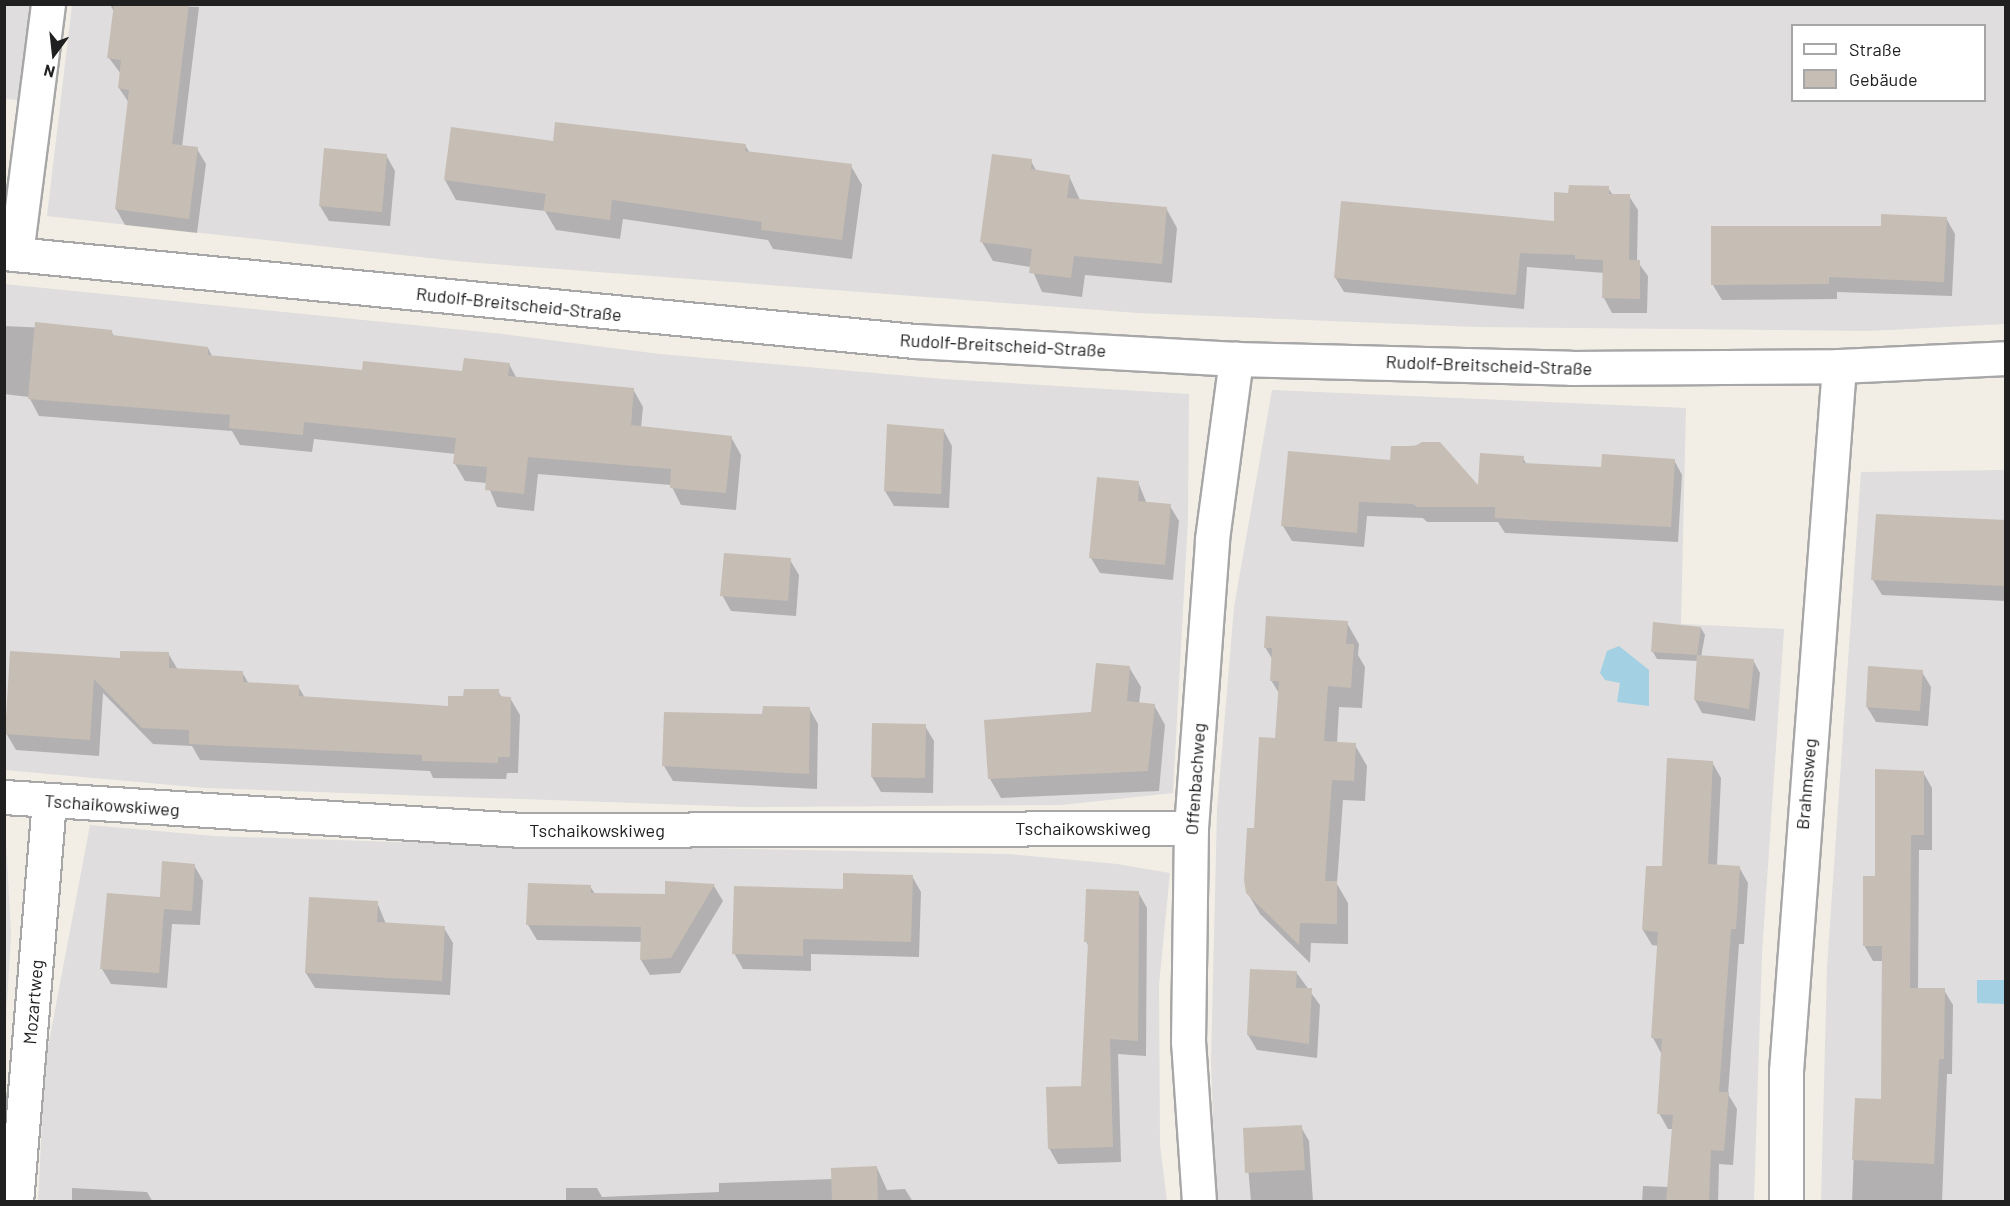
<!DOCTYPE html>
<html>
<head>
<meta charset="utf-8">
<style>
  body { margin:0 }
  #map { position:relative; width:2010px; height:1206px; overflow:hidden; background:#f2eee6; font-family:Barlow,sans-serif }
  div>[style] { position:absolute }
  .residential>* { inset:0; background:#dfdddd }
  .water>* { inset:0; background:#a3d1e3 }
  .shadow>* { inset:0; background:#0003 }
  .building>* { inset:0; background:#c6beb5 }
  .roads { filter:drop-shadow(2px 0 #a7a7a7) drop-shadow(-2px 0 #a7a7a7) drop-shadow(0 2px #a7a7a7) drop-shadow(0 -2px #a7a7a7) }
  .minor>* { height:33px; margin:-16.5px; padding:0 16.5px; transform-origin:16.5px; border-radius:16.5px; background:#fff }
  span { translate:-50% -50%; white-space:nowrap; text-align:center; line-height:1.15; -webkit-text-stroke:6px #fff; paint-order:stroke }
  .street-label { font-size:18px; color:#202020 }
  .frame { position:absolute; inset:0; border:6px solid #202020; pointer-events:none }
  .legend { position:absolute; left:1791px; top:24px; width:195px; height:78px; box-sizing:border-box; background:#fff; border:2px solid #a6a6a6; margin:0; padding:8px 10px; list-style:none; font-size:18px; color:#202020 }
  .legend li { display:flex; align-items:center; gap:12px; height:30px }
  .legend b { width:30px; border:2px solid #a6a6a6 }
  .north { position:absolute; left:24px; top:24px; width:60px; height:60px; -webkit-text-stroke:4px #fff; paint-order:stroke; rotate:195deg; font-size:16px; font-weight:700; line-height:24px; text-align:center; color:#202020 }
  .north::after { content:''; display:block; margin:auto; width:21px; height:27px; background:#202020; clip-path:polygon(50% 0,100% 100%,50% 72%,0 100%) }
</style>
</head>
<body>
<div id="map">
  <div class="residential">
    <i style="clip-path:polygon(4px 5px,30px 5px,18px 100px,5px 99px)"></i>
    <i style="clip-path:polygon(evenodd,72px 5px,2005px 5px,2005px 324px,1869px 331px,1476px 327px,1138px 313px,466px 262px,47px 216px,72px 5px,1792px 26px,1984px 26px,1984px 100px,1792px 100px,1792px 26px)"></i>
    <i style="clip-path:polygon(4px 284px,503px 334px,660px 354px,943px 379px,1189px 394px,1188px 519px,1173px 793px,1062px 805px,747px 807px,205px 788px,5px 770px)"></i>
    <i style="clip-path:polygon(1272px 390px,1686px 408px,1681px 624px,1784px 629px,1762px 954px,1754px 1201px,1216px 1202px,1211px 1062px,1217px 810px,1234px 607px)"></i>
    <i style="clip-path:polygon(2005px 470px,2005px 1201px,1821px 1202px,1827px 967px,1861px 472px)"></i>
    <i style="clip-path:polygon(5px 820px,11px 935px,5px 1037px,4px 820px)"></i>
    <i style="clip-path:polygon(90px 825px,214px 836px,396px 842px,1009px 854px,1117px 864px,1170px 873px,1159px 985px,1160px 1145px,1167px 1201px,38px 1202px,45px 1063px)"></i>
  </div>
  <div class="water">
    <i style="clip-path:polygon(1619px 646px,1649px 670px,1649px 706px,1617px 702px,1620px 683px,1605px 680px,1600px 673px,1607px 651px)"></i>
    <i style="clip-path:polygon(1977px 980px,2005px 980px,2005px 1004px,1977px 1003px)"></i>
  </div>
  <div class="shadow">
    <i style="clip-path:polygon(110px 4px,199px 7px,182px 147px,197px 149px,206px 164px,197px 233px,125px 225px,116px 209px,129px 103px,119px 88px,121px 74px,109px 58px,114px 12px)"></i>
    <i style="clip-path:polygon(745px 145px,750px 153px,851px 166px,862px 185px,852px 259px,773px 249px,768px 240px,623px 219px,620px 239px,556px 230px,545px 211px,456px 200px,445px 180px)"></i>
    <i style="clip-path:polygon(325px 150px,386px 155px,395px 171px,390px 226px,329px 221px,320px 206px)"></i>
    <i style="clip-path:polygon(1031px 161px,1037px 172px,1069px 176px,1080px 200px,1166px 208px,1177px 228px,1172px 283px,1085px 275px,1082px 297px,1042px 292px,1031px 267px,993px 261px,982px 242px)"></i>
    <i style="clip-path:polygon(1608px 188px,1613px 195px,1629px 196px,1638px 210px,1637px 261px,1648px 276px,1647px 313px,1612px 313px,1604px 298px,1605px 273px,1527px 267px,1524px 309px,1344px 292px,1335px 277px,1555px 223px)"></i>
    <i style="clip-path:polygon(1946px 218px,1955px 234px,1952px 296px,1837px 292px,1837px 299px,1722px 300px,1713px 285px,1882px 227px)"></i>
    <i style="clip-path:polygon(4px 326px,111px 331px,114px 336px,208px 348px,212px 356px,363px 371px,464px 373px,509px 364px,517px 379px,633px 389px,643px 407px,641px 428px,731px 437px,741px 455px,736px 510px,681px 505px,671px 485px,538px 474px,534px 511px,497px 507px,487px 483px,465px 481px,455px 464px,456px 454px,314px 439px,312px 452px,240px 445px,232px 431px,39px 416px,29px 397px,4px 394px)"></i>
    <i style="clip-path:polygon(944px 431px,952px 446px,949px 508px,894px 506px,885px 491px)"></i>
    <i style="clip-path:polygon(1440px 444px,1479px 489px,1523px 458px,1527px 465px,1602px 469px,1674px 460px,1682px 475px,1678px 542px,1505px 533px,1498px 522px,1427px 522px,1423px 518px,1367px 516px,1364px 547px,1292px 541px,1283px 526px,1392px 462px,1393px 447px)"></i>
    <i style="clip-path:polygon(1138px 482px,1147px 504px,1170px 506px,1179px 521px,1173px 580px,1100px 573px,1091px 558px)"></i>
    <i style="clip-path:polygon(2006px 522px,2006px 601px,1882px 595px,1873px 580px)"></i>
    <i style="clip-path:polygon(790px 560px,799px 575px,796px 616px,731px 611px,722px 595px)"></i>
    <i style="clip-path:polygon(1347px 623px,1359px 644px,1358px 655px,1365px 667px,1362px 708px,1339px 707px,1337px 744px,1355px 745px,1367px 766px,1365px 801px,1343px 800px,1337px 884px,1348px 903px,1348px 944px,1311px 943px,1310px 963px,1260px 914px,1247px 892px,1255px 830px,1277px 740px,1280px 695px,1271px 680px,1273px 660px,1265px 647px)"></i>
    <i style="clip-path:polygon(1701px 628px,1705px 635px,1701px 657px,1753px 660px,1760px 673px,1755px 721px,1702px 713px,1695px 700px,1698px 661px,1657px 659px,1653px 652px)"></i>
    <i style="clip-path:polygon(168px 653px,178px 670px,242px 672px,249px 684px,298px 686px,305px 698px,449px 707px,465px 698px,498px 691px,502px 698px,510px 698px,520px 715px,518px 773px,507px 773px,506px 779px,433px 778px,430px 771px,200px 760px,192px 746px,153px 744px,103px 693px,99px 756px,16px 750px,6px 733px,121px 660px)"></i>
    <i style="clip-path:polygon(1129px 667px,1141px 687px,1139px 704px,1154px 705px,1165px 725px,1159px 791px,1001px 798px,990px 779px,1093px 714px)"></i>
    <i style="clip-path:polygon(1922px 672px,1931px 687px,1928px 726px,1876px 722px,1867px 707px)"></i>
    <i style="clip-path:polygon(809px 708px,818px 724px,817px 789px,673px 781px,664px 766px,764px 715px)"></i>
    <i style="clip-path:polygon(925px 726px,934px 741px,933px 793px,881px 792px,872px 777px)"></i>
    <i style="clip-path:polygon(1712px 762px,1721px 778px,1717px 866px,1739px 867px,1748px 883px,1744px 944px,1739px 944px,1728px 1094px,1737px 1109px,1733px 1165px,1719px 1164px,1718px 1202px,1642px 1202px,1643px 1186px,1669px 1187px,1674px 1129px,1668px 1129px,1659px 1113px,1661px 1053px,1653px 1038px,1659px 946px,1652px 945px,1643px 930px,1664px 868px)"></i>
    <i style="clip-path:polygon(1923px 772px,1932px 788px,1932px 850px,1919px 850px,1918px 990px,1944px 990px,1953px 1005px,1952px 1074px,1947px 1074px,1942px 1202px,1852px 1202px,1856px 1100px,1882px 1101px,1883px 961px,1873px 961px,1864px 945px,1876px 878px)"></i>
    <i style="clip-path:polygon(194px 865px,203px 881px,200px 925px,172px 924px,167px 988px,111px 984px,102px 969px)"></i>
    <i style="clip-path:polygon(912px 876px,921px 892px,919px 957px,811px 954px,811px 971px,743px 969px,734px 953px,844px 890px)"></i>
    <i style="clip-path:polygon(590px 886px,595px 894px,666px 896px,714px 886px,723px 901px,680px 973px,650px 975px,641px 960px,642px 942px,537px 940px,528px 925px)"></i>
    <i style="clip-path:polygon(1138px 892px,1147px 908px,1146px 1056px,1118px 1054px,1121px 1162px,1058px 1164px,1049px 1148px,1082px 1087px,1089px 947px,1086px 941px)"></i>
    <i style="clip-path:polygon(310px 898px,377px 902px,386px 924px,444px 928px,453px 943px,450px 995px,315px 988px,306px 973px)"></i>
    <i style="clip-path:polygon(1296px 972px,1320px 1005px,1317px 1058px,1257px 1050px,1248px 1035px)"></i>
    <i style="clip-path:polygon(4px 1089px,18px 1110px,16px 1135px,4px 1134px)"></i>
    <i style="clip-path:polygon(1301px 1127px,1309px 1141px,1313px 1202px,1251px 1202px,1245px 1129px)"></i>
    <i style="clip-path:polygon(877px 1168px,887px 1190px,905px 1189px,913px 1202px,566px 1202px,566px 1188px,597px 1188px,602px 1197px,719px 1192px,719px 1183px,833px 1179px)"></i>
    <i style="clip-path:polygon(72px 1188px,147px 1192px,153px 1202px,72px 1202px)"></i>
  </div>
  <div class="building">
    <i style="clip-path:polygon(114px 4px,189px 4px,172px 144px,198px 147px,189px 219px,115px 209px,129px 90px,118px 88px,121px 60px,107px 58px)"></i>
    <i style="clip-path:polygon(555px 122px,746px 144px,745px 151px,852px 164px,842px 240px,761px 230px,762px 222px,612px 200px,610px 220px,543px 211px,546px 194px,444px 180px,451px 127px,553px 141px)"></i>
    <i style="clip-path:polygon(324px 148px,387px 154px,382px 212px,319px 206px)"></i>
    <i style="clip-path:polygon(992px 154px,1032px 159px,1031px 169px,1070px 175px,1067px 198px,1167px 207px,1162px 264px,1074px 256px,1071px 278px,1029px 273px,1032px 249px,980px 242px)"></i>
    <i style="clip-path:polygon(1569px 185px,1609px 186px,1609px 194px,1630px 194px,1629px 260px,1640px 260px,1640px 299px,1602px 298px,1603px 260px,1575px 259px,1575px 255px,1520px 253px,1516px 295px,1334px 278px,1341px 201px,1554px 221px,1554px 192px,1568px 193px)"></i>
    <i style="clip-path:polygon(1881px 214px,1947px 217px,1944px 282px,1829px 277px,1829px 284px,1711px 285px,1711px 226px,1881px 226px)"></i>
    <i style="clip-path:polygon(35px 322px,112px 330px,112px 335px,208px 347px,208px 355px,362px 370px,363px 361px,462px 371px,464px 358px,510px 363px,508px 376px,634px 388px,631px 425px,732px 436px,726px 493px,670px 488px,671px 469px,528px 457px,524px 494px,485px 490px,487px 467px,453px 464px,456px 438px,304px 422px,303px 435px,229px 428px,230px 415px,28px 399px)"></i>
    <i style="clip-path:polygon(887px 424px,944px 429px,941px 494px,884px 491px)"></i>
    <i style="clip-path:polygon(1422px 442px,1440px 442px,1478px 485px,1480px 453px,1524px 456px,1523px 463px,1601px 467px,1602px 454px,1675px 459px,1671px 527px,1495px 518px,1495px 507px,1417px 507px,1413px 504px,1359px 502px,1357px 533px,1281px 526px,1288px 451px,1390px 460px,1391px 446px,1415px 446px)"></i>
    <i style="clip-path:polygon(1097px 477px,1139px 481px,1138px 501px,1171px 504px,1165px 565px,1089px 558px)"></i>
    <i style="clip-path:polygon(1876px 514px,2006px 520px,2006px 586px,1871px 580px)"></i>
    <i style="clip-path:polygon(724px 553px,791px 558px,788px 601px,720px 596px)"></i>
    <i style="clip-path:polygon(1266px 616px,1348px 621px,1346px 644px,1354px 644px,1351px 688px,1328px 686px,1324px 741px,1356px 743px,1354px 781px,1332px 780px,1325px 881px,1337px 881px,1337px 924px,1300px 923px,1299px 945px,1246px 893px,1244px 880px,1247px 828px,1254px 828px,1259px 737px,1275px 738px,1279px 681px,1270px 681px,1272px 648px,1264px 648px)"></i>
    <i style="clip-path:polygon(1653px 622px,1701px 627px,1697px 655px,1651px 652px)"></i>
    <i style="clip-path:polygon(10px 651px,120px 658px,120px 651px,169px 652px,169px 668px,243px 671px,243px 682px,299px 685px,299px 696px,448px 706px,448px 696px,463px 696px,464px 689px,499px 689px,499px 696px,511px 697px,510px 757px,498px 757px,498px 763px,422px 761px,422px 755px,189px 744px,189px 730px,142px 728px,94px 679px,90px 740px,5px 734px)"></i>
    <i style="clip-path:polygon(1697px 655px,1754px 659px,1749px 709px,1694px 700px)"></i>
    <i style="clip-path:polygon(1096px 663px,1130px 666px,1127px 701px,1155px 704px,1148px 771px,988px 779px,984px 720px,1091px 712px)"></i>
    <i style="clip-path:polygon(1868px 666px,1923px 670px,1920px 711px,1866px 707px)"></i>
    <i style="clip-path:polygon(763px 706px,810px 707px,809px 774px,662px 766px,664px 712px,762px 714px)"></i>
    <i style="clip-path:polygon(872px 723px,926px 724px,925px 778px,871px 777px)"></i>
    <i style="clip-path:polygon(1667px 758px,1713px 761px,1708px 864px,1740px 866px,1736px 929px,1731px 929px,1719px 1092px,1729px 1092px,1724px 1151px,1711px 1150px,1709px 1202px,1666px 1202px,1673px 1115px,1657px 1114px,1662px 1039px,1651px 1038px,1658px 932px,1642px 930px,1646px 866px,1662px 866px)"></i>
    <i style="clip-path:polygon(1875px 769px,1924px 771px,1924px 835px,1911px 835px,1910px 988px,1945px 988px,1944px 1059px,1939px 1059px,1934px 1164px,1852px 1160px,1855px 1098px,1881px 1099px,1882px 946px,1863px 946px,1863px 876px,1875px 876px)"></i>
    <i style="clip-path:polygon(162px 861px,195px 864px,192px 911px,164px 909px,159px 973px,100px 969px,107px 893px,160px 897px)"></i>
    <i style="clip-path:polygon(843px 873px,913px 875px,911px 942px,803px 939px,803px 956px,732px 954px,734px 886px,843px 889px)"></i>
    <i style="clip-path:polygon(665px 881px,715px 884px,671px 958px,640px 960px,641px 927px,526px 925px,528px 883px,591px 885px,591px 893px,665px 894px)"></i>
    <i style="clip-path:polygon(1086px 889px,1139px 891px,1138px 1041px,1110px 1039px,1113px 1147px,1048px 1149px,1046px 1087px,1081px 1086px,1088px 942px,1084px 942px)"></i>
    <i style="clip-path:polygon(309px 897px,378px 901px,377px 922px,445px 926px,442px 981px,305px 973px)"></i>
    <i style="clip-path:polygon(1250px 969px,1297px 971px,1296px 988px,1312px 988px,1309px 1044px,1247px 1035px)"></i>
    <i style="clip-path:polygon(1302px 1125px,1305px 1170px,1245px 1173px,1243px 1128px)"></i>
    <i style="clip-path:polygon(877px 1166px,878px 1202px,832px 1202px,831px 1168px)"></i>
  </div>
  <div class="roads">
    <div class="minor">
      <i style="left:4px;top:253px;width:915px;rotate:5.52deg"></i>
      <i style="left:915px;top:341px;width:322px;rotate:3.2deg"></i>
      <i style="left:1236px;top:359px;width:335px;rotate:1.5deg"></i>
      <i style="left:1571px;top:368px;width:268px;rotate:-0.4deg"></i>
      <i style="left:1839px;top:366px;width:167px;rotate:-2.7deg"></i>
      <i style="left:16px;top:254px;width:252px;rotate:-82.7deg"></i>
      <i style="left:4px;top:797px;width:519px;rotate:3.65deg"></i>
      <i style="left:522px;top:830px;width:669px;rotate:-0.17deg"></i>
      <i style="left:16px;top:1202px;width:401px;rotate:-85.3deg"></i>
      <i style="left:1199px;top:1202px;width:160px;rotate:-93.9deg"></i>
      <i style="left:1188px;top:1042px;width:214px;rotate:-89.2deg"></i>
      <i style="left:1191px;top:828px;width:290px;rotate:-85.8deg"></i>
      <i style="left:1212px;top:539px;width:182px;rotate:-82.4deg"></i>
      <i style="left:1786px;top:1202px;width:131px;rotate:-90deg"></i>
      <i style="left:1786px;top:1071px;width:707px;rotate:-85.7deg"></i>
    </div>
  </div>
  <div class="street-label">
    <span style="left:519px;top:304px;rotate:6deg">Rudolf-Breitscheid-Straße</span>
    <span style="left:1003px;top:345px;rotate:3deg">Rudolf-Breitscheid-Straße</span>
    <span style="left:1489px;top:365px;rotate:2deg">Rudolf-Breitscheid-Straße</span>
    <span style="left:1195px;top:779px;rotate:-86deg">Offenbachweg</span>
    <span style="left:1806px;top:784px;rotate:-85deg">Brahmsweg</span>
    <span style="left:112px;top:805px;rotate:4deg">Tschaikowskiweg</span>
    <span style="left:1083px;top:828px">Tschaikowskiweg</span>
    <span style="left:597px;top:830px">Tschaikowskiweg</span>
    <span style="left:33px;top:1002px;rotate:-85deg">Mozartweg</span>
  </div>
  <div class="frame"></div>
  <ul class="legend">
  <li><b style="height:8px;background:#fff"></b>Straße</li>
  <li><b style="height:16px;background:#c6beb5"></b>Gebäude</li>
  </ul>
  <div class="north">N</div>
</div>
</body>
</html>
